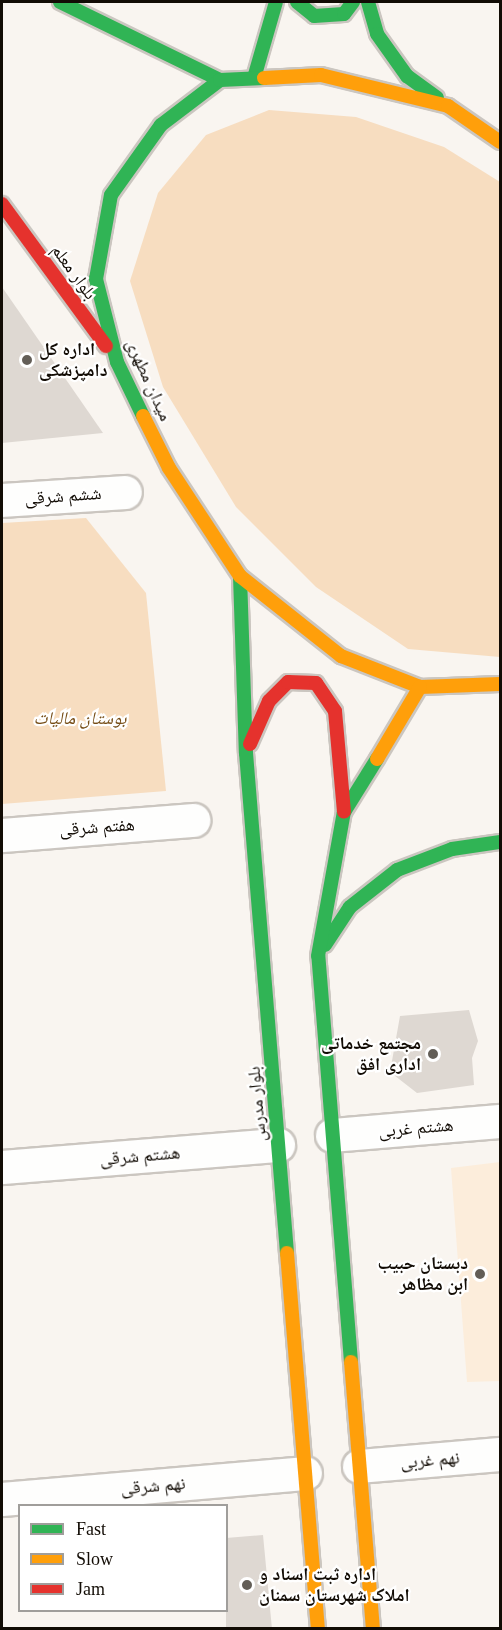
<!DOCTYPE html>
<html>
<head>
<meta charset="utf-8">
<style>
  body { margin:0 }
  #map { position:relative; width:502px; height:1630px; overflow:hidden; background:#f9f5f0; font-family:"Times New Roman","Noto Naskh Arabic",serif }
  div>[style] { position:absolute }
  .built>* { inset:0; background:#fceddb }
  .green>* { inset:0; background:#f7ddc0 }
  .building>* { inset:0; background:#ded8d2 }
  .roads { filter:drop-shadow(2px 0 #cbc6c0) drop-shadow(-2px 0 #cbc6c0) drop-shadow(0 2px #cbc6c0) drop-shadow(0 -2px #cbc6c0) }
  .street>* { height:33px; margin:-16.5px; padding:0 16.5px; transform-origin:16.5px; border-radius:16.5px; background:#fefefd }
  .fast>* { height:14px; margin:-7px; padding:0 7px; transform-origin:7px; border-radius:7px; background:#30b455 }
  .slow>* { height:14px; margin:-7px; padding:0 7px; transform-origin:7px; border-radius:7px; background:#ff9f0a }
  .jam>* { height:14px; margin:-7px; padding:0 7px; transform-origin:7px; border-radius:7px; background:#e5322d }
  .dots>* { width:16px; height:16px; translate:-50% -50%; box-sizing:border-box; border:3px solid #fff; border-radius:50% }
  span { translate:-50% -50%; white-space:nowrap; text-align:center; line-height:1.15; -webkit-text-stroke:4.5px #fff; paint-order:stroke }
  .street-label { font-size:18px; color:#120c05 }
  .poi-label { font-size:18px; color:#120c05; font-weight:700 }
  .left { translate:0 -50%; text-align:left }
  .right { translate:-100% -50%; text-align:right }
  .park-label { font-size:18px; color:#764d16; font-style:italic }
  .frame { position:absolute; inset:0; border:3px solid #120c05; pointer-events:none }
  .legend { position:absolute; left:18px; top:1504px; width:210px; height:108px; box-sizing:border-box; background:#fff; border:2px solid #a09e9b; margin:0; padding:8px 10px; list-style:none; font-size:18px; color:#120c05 }
  .legend li { display:flex; align-items:center; gap:12px; height:30px }
  .legend b { width:30px; border:2px solid #a09e9b }
</style>
</head>
<body>
<div id="map">
  <div class="built">
    <i style="clip-path:polygon(500px 1162px,500px 1381px,467px 1382px,451px 1168px)"></i>
  </div>
  <div class="green">
    <i style="clip-path:polygon(269px 110px,356px 117px,444px 147px,500px 182px,500px 657px,408px 649px,316px 587px,236px 507px,163px 387px,130px 281px,158px 193px,206px 135px)"></i>
    <i style="clip-path:polygon(86px 518px,146px 593px,166px 791px,2px 804px,2px 523px)"></i>
  </div>
  <div class="building">
    <i style="clip-path:polygon(2px 287px,103px 433px,2px 443px)"></i>
    <i style="clip-path:polygon(469px 1010px,478px 1041px,472px 1058px,474px 1085px,417px 1093px,390px 1072px,400px 1016px)"></i>
    <i style="clip-path:polygon(263px 1535px,272px 1629px,226px 1629px,226px 1538px)"></i>
  </div>
  <div class="roads">
    <div class="street">
      <i style="left:2px;top:500px;width:123px;rotate:-3.7deg"></i>
      <i style="left:2px;top:835px;width:192px;rotate:-4.5deg"></i>
      <i style="left:332px;top:1135px;width:169px;rotate:-4.8deg"></i>
      <i style="left:2px;top:1167px;width:277px;rotate:-4.6deg"></i>
      <i style="left:359px;top:1466px;width:142px;rotate:-4.9deg"></i>
      <i style="left:2px;top:1499px;width:304px;rotate:-4.9deg"></i>
    </div>
    <div class="fast">
      <i style="left:60px;top:2px;width:178px;rotate:26deg"></i>
      <i style="left:297px;top:2px;width:22px;rotate:39deg"></i>
      <i style="left:314px;top:16px;width:30px;rotate:-4deg"></i>
      <i style="left:344px;top:14px;width:15px;rotate:-53deg"></i>
      <i style="left:368px;top:2px;width:33px;rotate:74deg"></i>
      <i style="left:377px;top:34px;width:52px;rotate:54.5deg"></i>
      <i style="left:407px;top:76px;width:37px;rotate:36deg"></i>
      <i style="left:254px;top:78px;width:79px;rotate:-73.9deg"></i>
      <i style="left:143px;top:416px;width:60px;rotate:-115.7deg"></i>
      <i style="left:117px;top:362px;width:86px;rotate:-104.2deg"></i>
      <i style="left:96px;top:279px;width:85px;rotate:-79.9deg"></i>
      <i style="left:111px;top:195px;width:86px;rotate:-54.5deg"></i>
      <i style="left:161px;top:125px;width:74px;rotate:-37.3deg"></i>
      <i style="left:220px;top:80px;width:44px;rotate:-2.6deg"></i>
      <i style="left:240px;top:576px;width:177px;rotate:88.1deg"></i>
      <i style="left:246px;top:753px;width:502px;rotate:85.31deg"></i>
      <i style="left:325px;top:945px;width:45px;rotate:-56.7deg"></i>
      <i style="left:350px;top:907px;width:60px;rotate:-38.2deg"></i>
      <i style="left:397px;top:870px;width:59px;rotate:-20.9deg"></i>
      <i style="left:452px;top:849px;width:49px;rotate:-8.3deg"></i>
      <i style="left:351px;top:1362px;width:407px;rotate:-94.6deg"></i>
      <i style="left:318px;top:956px;width:146px;rotate:-79.8deg"></i>
      <i style="left:344px;top:812px;width:62px;rotate:-58.1deg"></i>
    </div>
    <div class="slow">
      <i style="left:264px;top:78px;width:57px;rotate:-3deg"></i>
      <i style="left:321px;top:75px;width:131px;rotate:13.7deg"></i>
      <i style="left:448px;top:106px;width:63px;rotate:34.7deg"></i>
      <i style="left:143px;top:416px;width:58px;rotate:63.4deg"></i>
      <i style="left:169px;top:468px;width:129px;rotate:56.7deg"></i>
      <i style="left:240px;top:576px;width:129px;rotate:38.4deg"></i>
      <i style="left:341px;top:656px;width:85px;rotate:21.4deg"></i>
      <i style="left:420px;top:687px;width:80px;rotate:-2.1deg"></i>
      <i style="left:377px;top:759px;width:84px;rotate:-59.2deg"></i>
      <i style="left:287px;top:1253px;width:376px;rotate:85.3deg"></i>
      <i style="left:351px;top:1362px;width:267px;rotate:85.3deg"></i>
    </div>
    <div class="jam">
      <i style="left:2px;top:204px;width:176px;rotate:53.8deg"></i>
      <i style="left:250px;top:744px;width:47px;rotate:-66.2deg"></i>
      <i style="left:269px;top:701px;width:27px;rotate:-45deg"></i>
      <i style="left:288px;top:682px;width:28px;rotate:2deg"></i>
      <i style="left:316px;top:683px;width:34px;rotate:56deg"></i>
      <i style="left:335px;top:711px;width:101px;rotate:84.9deg"></i>
    </div>
  </div>
  <div class="dots">
    <i style="left:27px;top:360px;background:#635e57"></i>
    <i style="left:433px;top:1054px;background:#635e57"></i>
    <i style="left:480px;top:1274px;background:#635e57"></i>
    <i style="left:247px;top:1585px;background:#635e57"></i>
  </div>
  <div class="street-label">
    <span style="left:74px;top:272px;rotate:54deg">بلوار معلم</span>
    <span style="left:149px;top:380px;rotate:66deg">میدان مطهری</span>
    <span style="left:63px;top:496px;rotate:-4deg">ششم شرقی</span>
    <span style="left:97px;top:827px;rotate:-4deg">هفتم شرقی</span>
    <span style="left:257px;top:1104px;rotate:-95deg">بلوار مدرس</span>
    <span style="left:416px;top:1128px;rotate:-5deg">هشتم غربی</span>
    <span style="left:140px;top:1156px;rotate:-5deg">هشتم شرقی</span>
    <span style="left:430px;top:1460px;rotate:-5deg">نهم غربی</span>
    <span style="left:153px;top:1486px;rotate:-5deg">نهم شرقی</span>
  </div>
  <div class="poi-label">
    <span class="left" style="left:39px;top:360px">اداره کل<br>دامپزشکی</span>
    <span class="right" style="left:421px;top:1054px">مجتمع خدماتی<br>اداری افق</span>
    <span class="right" style="left:468px;top:1274px">دبستان حبیب<br>ابن مظاهر</span>
    <span class="left" style="left:259px;top:1585px">اداره ثبت اسناد و<br>املاک شهرستان سمنان</span>
  </div>
  <div class="park-label">
    <span style="left:80px;top:718px">بوستان مالیات</span>
  </div>
  <div class="frame"></div>
  <ul class="legend">
  <li><b style="height:8px;background:#30b455"></b>Fast</li>
  <li><b style="height:8px;background:#ff9f0a"></b>Slow</li>
  <li><b style="height:8px;background:#e5322d"></b>Jam</li>
  </ul>
</div>
</body>
</html>
